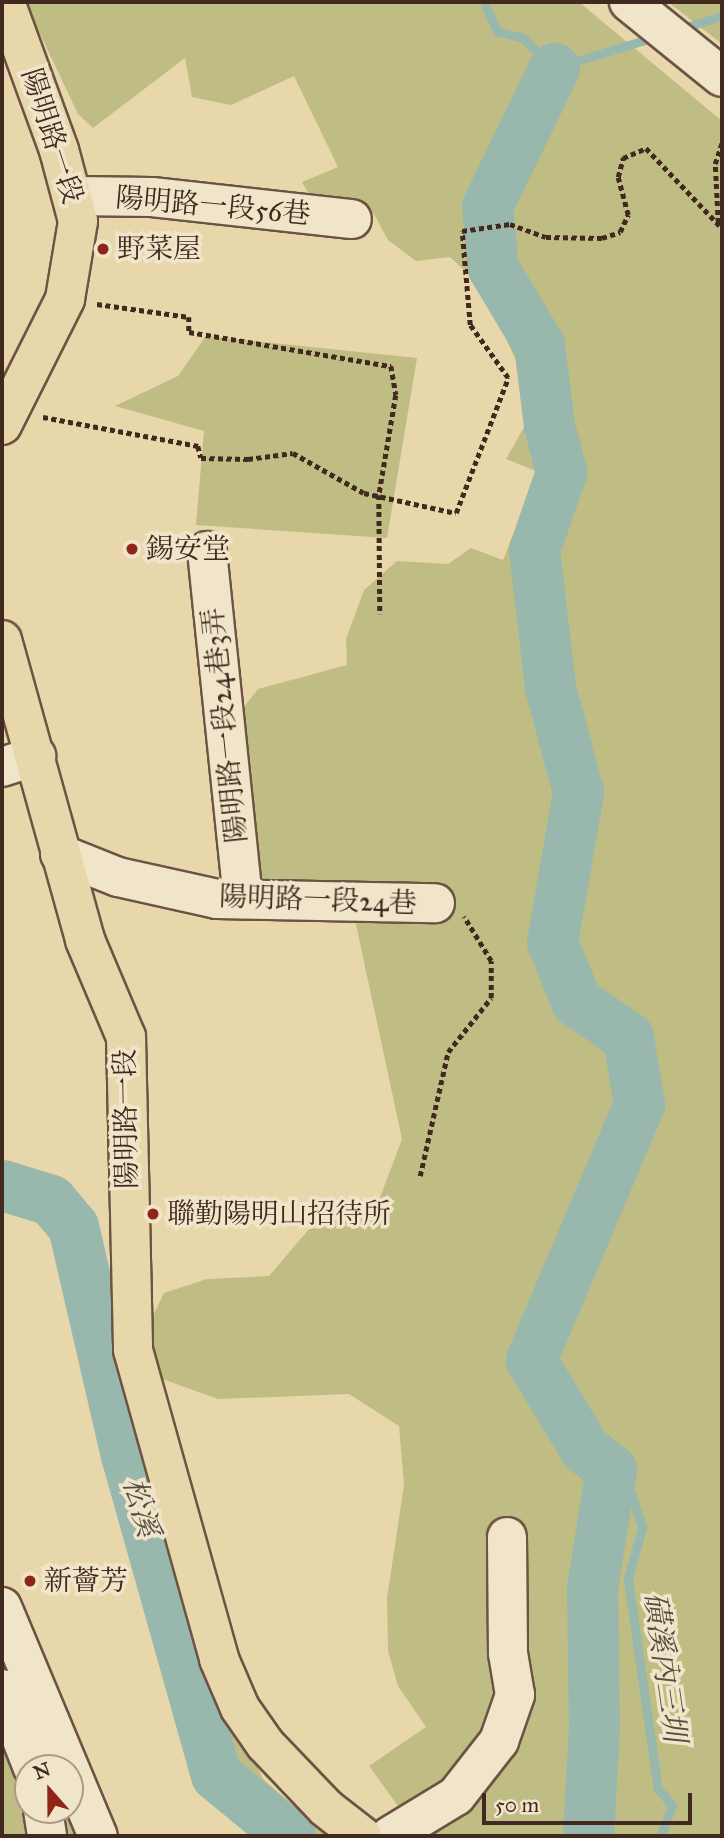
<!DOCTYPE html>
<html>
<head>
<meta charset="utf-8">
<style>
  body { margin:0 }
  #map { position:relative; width:724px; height:1838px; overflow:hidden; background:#e9d7ac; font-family:"IM FELL Great Primer","Noto Serif TC",serif }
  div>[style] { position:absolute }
  .green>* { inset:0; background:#bfbc84 }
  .stream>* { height:9px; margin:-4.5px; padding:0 4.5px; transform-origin:4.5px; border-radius:4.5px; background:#98b8ae }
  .river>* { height:51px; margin:-25.5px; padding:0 25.5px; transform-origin:25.5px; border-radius:25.5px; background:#98b8ae }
  .path>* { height:4.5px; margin-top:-2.25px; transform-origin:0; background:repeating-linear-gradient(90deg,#412920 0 5px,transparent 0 8.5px) }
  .roads { filter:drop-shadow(2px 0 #6b5443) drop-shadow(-2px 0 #6b5443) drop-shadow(0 2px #6b5443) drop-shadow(0 -2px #6b5443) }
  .minor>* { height:38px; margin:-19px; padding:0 19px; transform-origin:19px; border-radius:19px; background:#f1e5c9 }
  .major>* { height:38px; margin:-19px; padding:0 19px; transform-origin:19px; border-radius:19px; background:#e9d7ac }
  .dots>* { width:19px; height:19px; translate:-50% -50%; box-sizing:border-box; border:4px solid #f1e5c9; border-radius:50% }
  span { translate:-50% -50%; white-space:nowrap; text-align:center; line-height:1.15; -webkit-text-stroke:7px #f1e5c9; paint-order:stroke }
  .street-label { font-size:28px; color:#412920 }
  .poi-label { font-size:28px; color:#412920 }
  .left { translate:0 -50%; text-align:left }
  .water-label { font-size:30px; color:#574d44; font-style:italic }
  .frame { position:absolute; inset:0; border:4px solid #412920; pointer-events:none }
  .north { position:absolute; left:14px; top:1754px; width:70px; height:70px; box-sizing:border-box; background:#f1e5c9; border:2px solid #ab9a85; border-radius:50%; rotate:339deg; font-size:19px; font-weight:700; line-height:28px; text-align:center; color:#412920 }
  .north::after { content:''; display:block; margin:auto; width:24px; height:32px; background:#8f2418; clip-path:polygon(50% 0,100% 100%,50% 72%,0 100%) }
  .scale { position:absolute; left:482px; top:1793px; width:210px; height:32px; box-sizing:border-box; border:4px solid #412920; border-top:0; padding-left:9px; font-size:21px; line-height:24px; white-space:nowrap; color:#412920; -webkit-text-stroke:5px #f1e5c9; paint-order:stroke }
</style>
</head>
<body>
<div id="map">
  <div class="green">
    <i style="clip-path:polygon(25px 2px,579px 2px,722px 121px,722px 1836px,420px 1836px,369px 1766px,426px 1727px,398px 1686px,388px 1651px,387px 1598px,404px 1485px,399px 1426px,349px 1394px,218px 1399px,154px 1376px,152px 1318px,164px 1293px,207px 1279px,269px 1276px,310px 1228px,350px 1197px,378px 1203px,402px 1139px,355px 920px,258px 877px,237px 716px,258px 689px,347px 665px,346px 639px,364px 590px,397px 561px,448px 564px,471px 548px,503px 560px,538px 472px,506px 459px,527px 422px,526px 382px,482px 287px,450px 257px,416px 261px,388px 240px,374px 214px,345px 201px,312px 199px,302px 182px,338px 167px,294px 76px,231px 105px,192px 97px,185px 58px,93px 128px,78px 114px)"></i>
    <i style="clip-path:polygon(668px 2px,722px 2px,722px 44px)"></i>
    <i style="clip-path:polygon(206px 336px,417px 358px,387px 538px,196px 525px,204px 431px,115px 406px,178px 376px)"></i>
    <i style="clip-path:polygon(2px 1626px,28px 1768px,28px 1810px,70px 1810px,90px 1836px,2px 1836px)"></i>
    <i style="clip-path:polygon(225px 1713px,243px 1735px,263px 1779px,328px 1836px,261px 1836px,226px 1804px)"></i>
  </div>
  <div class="stream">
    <i style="left:484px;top:2px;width:32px;rotate:66deg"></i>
    <i style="left:497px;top:31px;width:27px;rotate:15deg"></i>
    <i style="left:523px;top:38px;width:43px;rotate:44.1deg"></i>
    <i style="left:554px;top:68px;width:105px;rotate:-17.2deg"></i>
    <i style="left:680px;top:29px;width:44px;rotate:-17.2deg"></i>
    <i style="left:611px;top:1469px;width:15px;rotate:20deg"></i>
    <i style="left:625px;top:1474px;width:56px;rotate:72.2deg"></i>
    <i style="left:642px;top:1527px;width:54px;rotate:105.1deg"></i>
    <i style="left:628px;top:1579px;width:212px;rotate:81.9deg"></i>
    <i style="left:658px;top:1789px;width:21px;rotate:49deg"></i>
    <i style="left:672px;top:1805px;width:33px;rotate:110deg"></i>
  </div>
  <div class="river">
    <i style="left:554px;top:68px;width:153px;rotate:115.9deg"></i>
    <i style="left:487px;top:206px;width:62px;rotate:84.5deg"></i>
    <i style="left:493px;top:268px;width:90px;rotate:59.1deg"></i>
    <i style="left:539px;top:345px;width:81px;rotate:82.9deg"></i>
    <i style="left:549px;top:425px;width:49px;rotate:75.7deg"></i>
    <i style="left:561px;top:472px;width:83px;rotate:109.1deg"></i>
    <i style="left:534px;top:550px;width:138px;rotate:83.3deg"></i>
    <i style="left:550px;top:687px;width:109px;rotate:75.1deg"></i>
    <i style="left:578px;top:792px;width:152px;rotate:99.8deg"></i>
    <i style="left:552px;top:942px;width:64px;rotate:67.9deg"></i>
    <i style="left:576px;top:1001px;width:63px;rotate:34.7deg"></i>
    <i style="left:628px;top:1037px;width:68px;rotate:80.7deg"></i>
    <i style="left:639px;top:1104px;width:278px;rotate:112.9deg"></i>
    <i style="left:531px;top:1360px;width:104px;rotate:58.8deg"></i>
    <i style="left:585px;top:1449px;width:33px;rotate:38deg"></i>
    <i style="left:611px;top:1469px;width:121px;rotate:99.1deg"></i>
    <i style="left:592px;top:1588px;width:138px;rotate:89.2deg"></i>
    <i style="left:594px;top:1726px;width:110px;rotate:93.1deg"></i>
    <i style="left:2px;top:1185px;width:51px;rotate:17deg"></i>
    <i style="left:51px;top:1200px;width:34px;rotate:50deg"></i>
    <i style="left:73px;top:1226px;width:235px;rotate:77deg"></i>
    <i style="left:126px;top:1455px;width:332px;rotate:74.3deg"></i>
    <i style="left:216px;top:1775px;width:96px;rotate:39.5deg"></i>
  </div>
  <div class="path">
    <i style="left:718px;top:223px;width:59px;rotate:-92.9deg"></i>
    <i style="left:715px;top:164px;width:23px;rotate:-72deg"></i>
    <i style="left:97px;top:304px;width:93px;rotate:8deg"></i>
    <i style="left:189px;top:317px;width:15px;rotate:90deg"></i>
    <i style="left:189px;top:332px;width:205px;rotate:9.6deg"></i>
    <i style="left:391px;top:366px;width:29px;rotate:80deg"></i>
    <i style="left:396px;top:395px;width:101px;rotate:99.6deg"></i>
    <i style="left:379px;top:495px;width:119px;rotate:89.5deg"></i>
    <i style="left:43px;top:417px;width:158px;rotate:10.6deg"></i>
    <i style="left:198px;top:446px;width:12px;rotate:76deg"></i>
    <i style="left:201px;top:458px;width:47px;rotate:1.2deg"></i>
    <i style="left:248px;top:459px;width:45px;rotate:-7.6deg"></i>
    <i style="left:293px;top:453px;width:81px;rotate:29.4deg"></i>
    <i style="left:364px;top:493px;width:94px;rotate:12.3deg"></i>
    <i style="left:456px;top:513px;width:145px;rotate:-68.9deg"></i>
    <i style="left:508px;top:378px;width:65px;rotate:-125.6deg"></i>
    <i style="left:470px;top:325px;width:94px;rotate:-94.9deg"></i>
    <i style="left:462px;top:231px;width:49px;rotate:-8.3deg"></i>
    <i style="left:510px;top:224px;width:38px;rotate:20deg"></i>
    <i style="left:546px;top:237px;width:56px;rotate:1deg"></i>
    <i style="left:602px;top:238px;width:19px;rotate:-18deg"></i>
    <i style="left:620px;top:232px;width:19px;rotate:-65deg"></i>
    <i style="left:628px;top:215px;width:39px;rotate:-105deg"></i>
    <i style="left:618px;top:177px;width:20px;rotate:-75deg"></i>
    <i style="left:623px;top:158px;width:25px;rotate:-23deg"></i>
    <i style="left:646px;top:148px;width:110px;rotate:46.5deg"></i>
    <i style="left:420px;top:1176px;width:127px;rotate:-77.3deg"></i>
    <i style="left:448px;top:1052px;width:69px;rotate:-51.5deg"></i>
    <i style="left:491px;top:998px;width:37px;rotate:-90deg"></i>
    <i style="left:491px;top:961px;width:52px;rotate:-121.5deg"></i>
  </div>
  <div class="roads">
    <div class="minor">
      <i style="left:629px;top:2px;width:119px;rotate:38.9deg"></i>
      <i style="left:74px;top:196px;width:78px;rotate:0.7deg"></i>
      <i style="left:152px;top:197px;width:201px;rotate:6.3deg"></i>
      <i style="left:207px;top:551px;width:350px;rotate:84.1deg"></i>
      <i style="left:2px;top:767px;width:36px;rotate:-18deg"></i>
      <i style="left:60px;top:854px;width:62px;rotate:21.6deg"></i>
      <i style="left:118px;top:877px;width:101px;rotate:12.5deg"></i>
      <i style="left:217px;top:899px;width:218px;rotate:1.1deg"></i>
      <i style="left:2px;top:1607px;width:248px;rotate:67.3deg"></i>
      <i style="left:2px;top:1689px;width:85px;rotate:68.6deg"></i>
      <i style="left:43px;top:1810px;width:26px;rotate:81deg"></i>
      <i style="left:390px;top:1836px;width:77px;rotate:-31.2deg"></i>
      <i style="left:456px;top:1796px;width:70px;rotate:-52deg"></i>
      <i style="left:499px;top:1741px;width:49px;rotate:-70.8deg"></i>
      <i style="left:515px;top:1695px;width:43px;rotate:-99.5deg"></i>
      <i style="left:508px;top:1653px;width:116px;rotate:-90.5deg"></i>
    </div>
    <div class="major">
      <i style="left:2px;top:425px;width:141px;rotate:-63.4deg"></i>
      <i style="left:65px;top:299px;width:79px;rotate:-80.5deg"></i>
      <i style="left:78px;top:221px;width:73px;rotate:-105deg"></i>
      <i style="left:59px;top:150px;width:158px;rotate:-110deg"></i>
      <i style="left:2px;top:640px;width:311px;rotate:74.5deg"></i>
      <i style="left:85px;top:940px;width:105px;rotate:67.1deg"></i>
      <i style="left:126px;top:1037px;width:313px;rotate:88.7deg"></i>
      <i style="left:133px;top:1350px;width:321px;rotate:74.4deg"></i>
      <i style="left:219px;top:1659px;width:53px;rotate:66.8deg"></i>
      <i style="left:240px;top:1708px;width:44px;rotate:55.2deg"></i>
      <i style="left:265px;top:1744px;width:88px;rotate:46.4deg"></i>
      <i style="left:326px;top:1808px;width:46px;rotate:37.9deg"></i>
    </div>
  </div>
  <div class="dots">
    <i style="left:103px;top:249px;background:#8f2418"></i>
    <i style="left:132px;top:549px;background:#8f2418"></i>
    <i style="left:153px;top:1214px;background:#8f2418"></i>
    <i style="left:30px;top:1581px;background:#8f2418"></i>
  </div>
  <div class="street-label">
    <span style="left:52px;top:136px;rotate:72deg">陽明路一段</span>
    <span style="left:213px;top:206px;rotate:5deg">陽明路一段56巷</span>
    <span style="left:225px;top:725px;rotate:-96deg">陽明路一段24巷3弄</span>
    <span style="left:318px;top:900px;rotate:2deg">陽明路一段24巷</span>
    <span style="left:126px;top:1119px;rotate:-91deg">陽明路一段</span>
  </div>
  <div class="poi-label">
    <span class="left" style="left:117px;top:249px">野菜屋</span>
    <span class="left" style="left:146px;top:549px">錫安堂</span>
    <span class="left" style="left:167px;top:1214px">聯勤陽明山招待所</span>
    <span class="left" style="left:44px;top:1581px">新薈芳</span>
  </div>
  <div class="water-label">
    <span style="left:141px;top:1507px;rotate:74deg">松溪</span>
    <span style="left:665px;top:1667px;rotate:82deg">磺溪內三圳</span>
  </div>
  <div class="frame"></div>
  <div class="north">N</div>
  <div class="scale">50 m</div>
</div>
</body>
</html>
